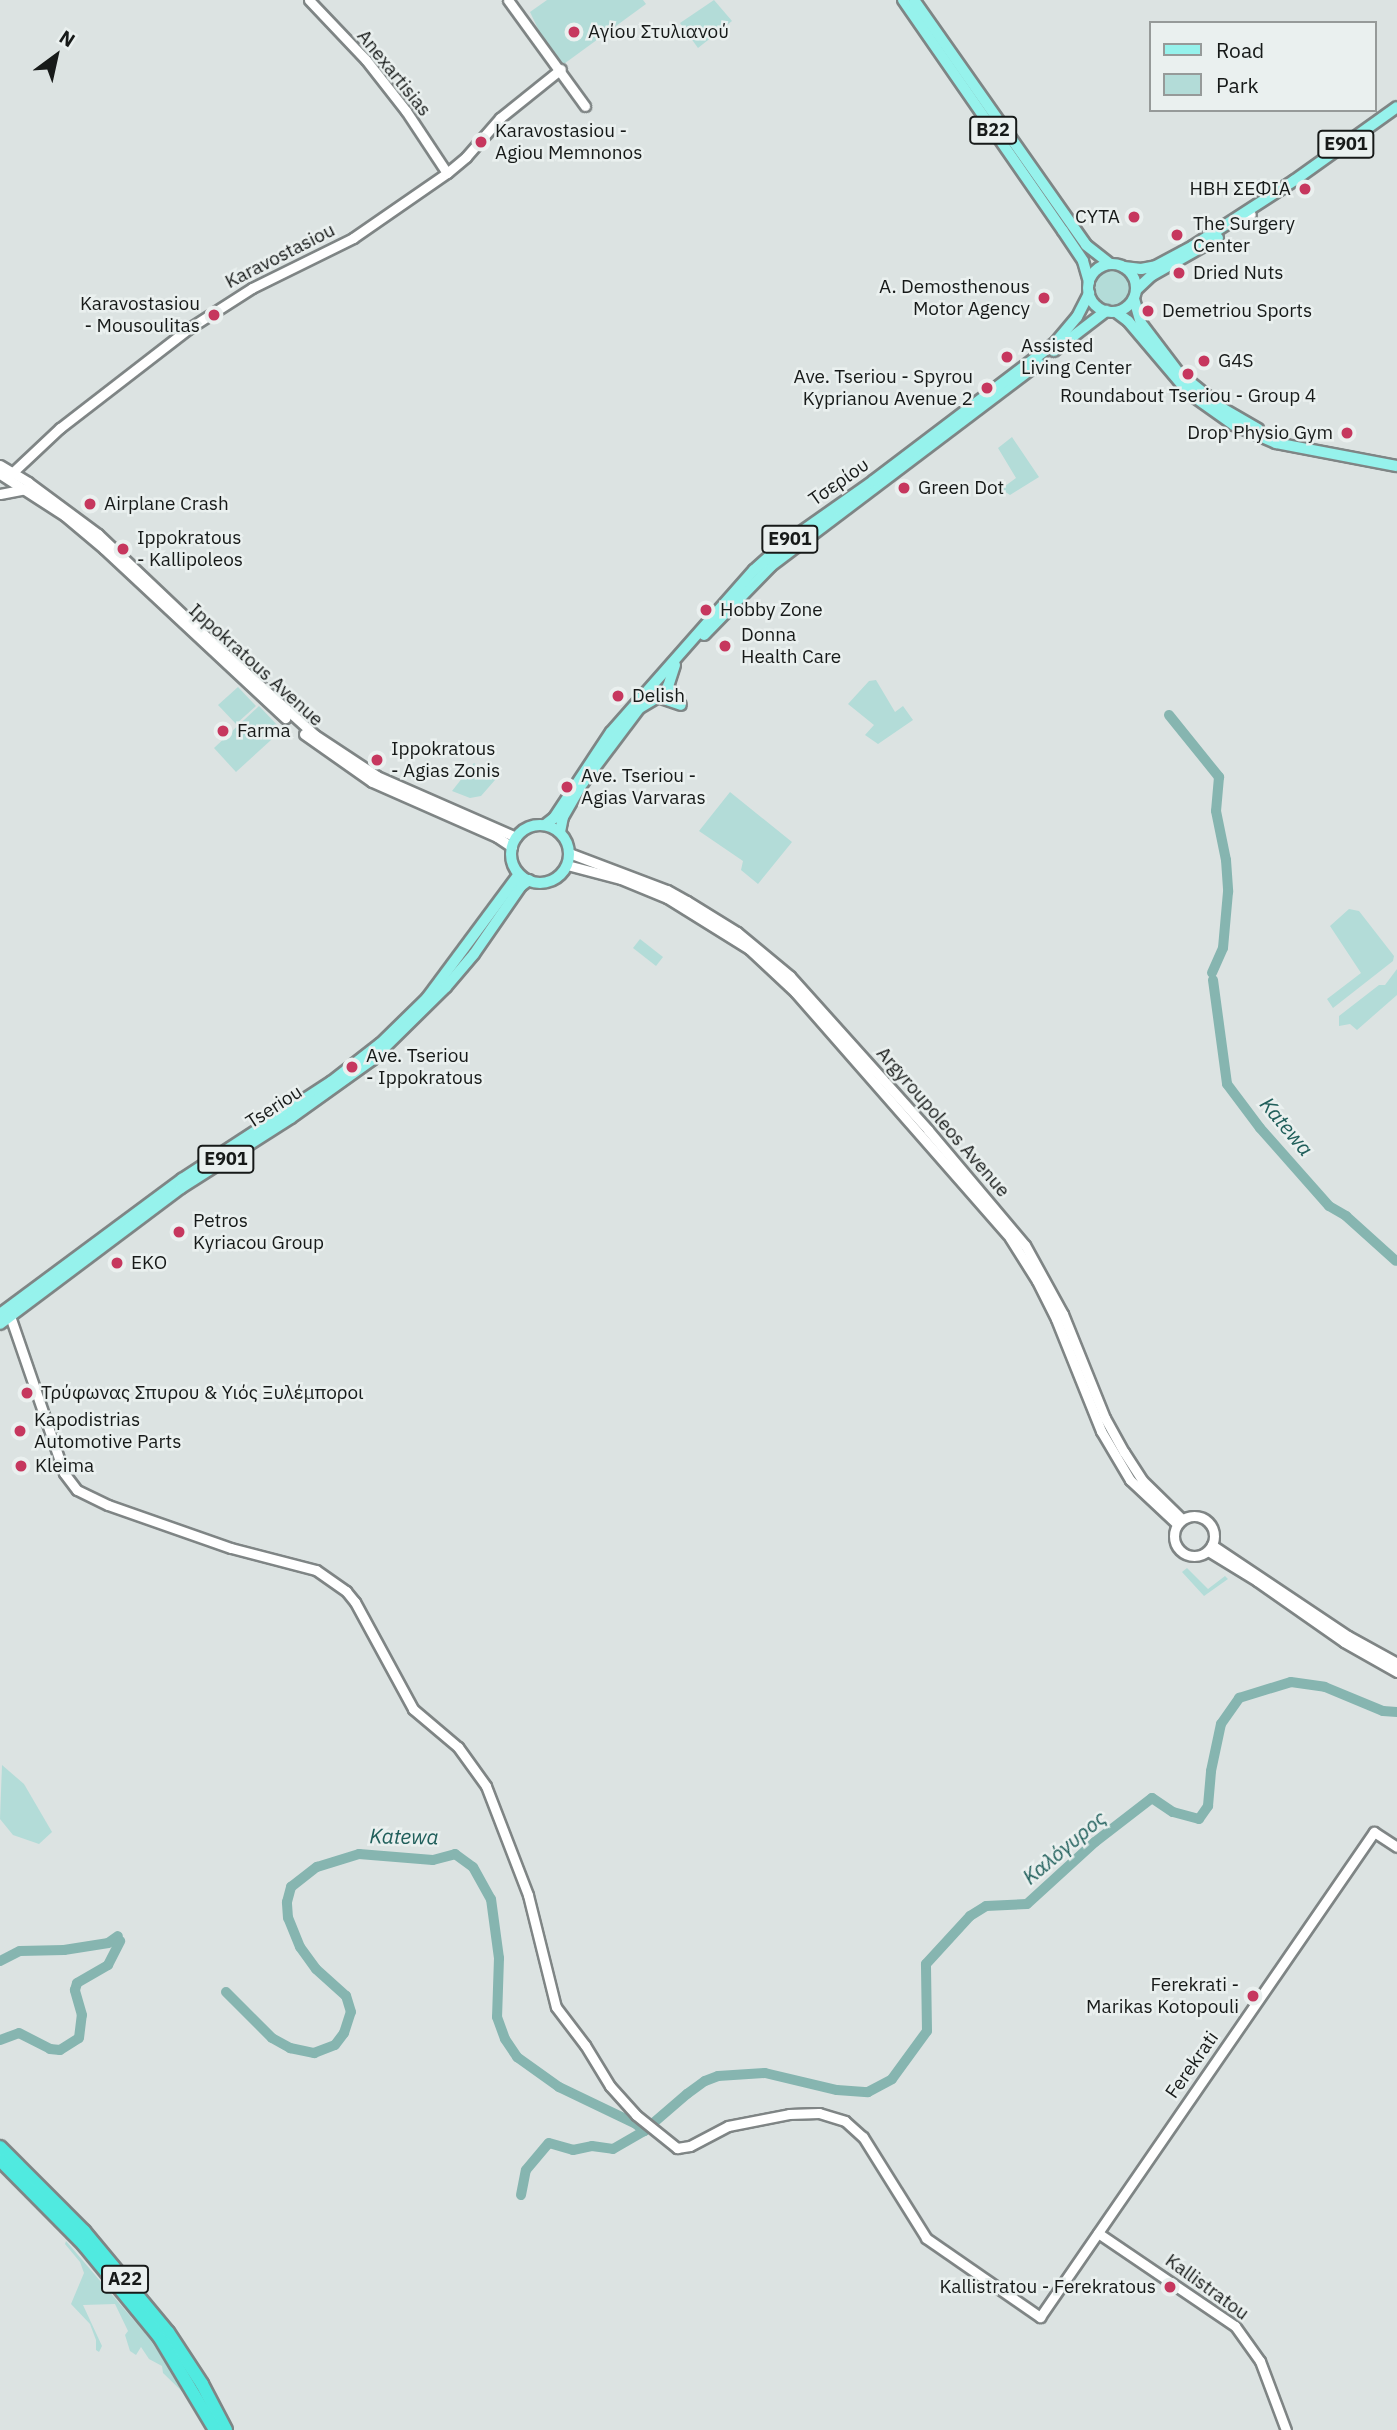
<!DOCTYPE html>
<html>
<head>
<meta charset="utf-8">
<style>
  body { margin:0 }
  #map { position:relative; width:1397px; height:2430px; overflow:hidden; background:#dce3e2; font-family:"IBM Plex Sans",sans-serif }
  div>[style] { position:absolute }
  .green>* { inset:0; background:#b3dcd8 }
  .round { border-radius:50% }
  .river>* { height:10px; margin:-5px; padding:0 5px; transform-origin:5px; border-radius:5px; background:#86b5b0 }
  .roads { filter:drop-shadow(2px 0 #7f8585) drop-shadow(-2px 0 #7f8585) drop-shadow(0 2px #7f8585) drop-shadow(0 -2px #7f8585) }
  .secondary>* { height:9px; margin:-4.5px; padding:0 4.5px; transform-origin:4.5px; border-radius:4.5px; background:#fff }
  .secondary>.ring { margin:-4.5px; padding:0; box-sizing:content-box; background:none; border:9px solid #fff; border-radius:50% }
  .primary>* { height:10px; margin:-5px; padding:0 5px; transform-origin:5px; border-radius:5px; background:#96f2ec }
  .primary>.ring { margin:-5px; padding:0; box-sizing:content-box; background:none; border:10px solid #96f2ec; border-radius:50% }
  .highway>* { height:12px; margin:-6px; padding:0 6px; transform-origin:6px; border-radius:6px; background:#50eae0 }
  .dots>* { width:19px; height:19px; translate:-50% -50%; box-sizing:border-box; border:4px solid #eaf0ef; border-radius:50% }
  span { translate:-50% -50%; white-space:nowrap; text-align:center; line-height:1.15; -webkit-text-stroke:5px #eaf0ef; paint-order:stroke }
  .shield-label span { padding:2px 5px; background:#eaf0ef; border:2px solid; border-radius:5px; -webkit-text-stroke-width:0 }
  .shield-label { font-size:18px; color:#171a19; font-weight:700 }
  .poi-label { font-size:19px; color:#171a19 }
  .left { translate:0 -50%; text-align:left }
  .right { translate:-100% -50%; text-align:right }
  .street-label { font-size:19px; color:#171a19 }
  .water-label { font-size:21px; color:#205f5b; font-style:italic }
  .legend { position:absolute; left:1149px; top:21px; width:228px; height:91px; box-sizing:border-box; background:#eaf0ef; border:2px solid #969a99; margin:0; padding:9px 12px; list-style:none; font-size:21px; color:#171a19 }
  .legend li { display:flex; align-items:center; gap:14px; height:35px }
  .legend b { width:35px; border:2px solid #969a99 }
  .north { position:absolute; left:21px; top:21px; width:70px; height:70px; -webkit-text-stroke:5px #eaf0ef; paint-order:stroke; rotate:33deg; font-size:19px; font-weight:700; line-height:28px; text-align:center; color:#171a19 }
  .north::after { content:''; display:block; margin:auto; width:24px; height:32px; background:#171a19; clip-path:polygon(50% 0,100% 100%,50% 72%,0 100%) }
</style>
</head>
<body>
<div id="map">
  <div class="green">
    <i style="clip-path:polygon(547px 0,643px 0,646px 4px,557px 69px,530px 12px)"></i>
    <i style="clip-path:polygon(714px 0,732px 21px,698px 48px,680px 23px)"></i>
    <i class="round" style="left:1093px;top:269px;width:38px;height:38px"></i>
    <i style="clip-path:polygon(1012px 437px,1039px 477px,1010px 495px,1001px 489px,1016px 478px,998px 448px)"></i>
    <i style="clip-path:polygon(876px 680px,895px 712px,903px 706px,913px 720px,878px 744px,865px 735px,874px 725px,848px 704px,869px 681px)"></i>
    <i style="clip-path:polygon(238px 687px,256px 706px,236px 724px,218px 705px)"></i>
    <i style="clip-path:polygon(259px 706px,282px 730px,236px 772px,214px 748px)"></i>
    <i style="clip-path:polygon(474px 763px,495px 780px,481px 796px,470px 798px,452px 791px)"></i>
    <i style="clip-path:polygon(730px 792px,792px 842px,758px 884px,741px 870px,743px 861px,699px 831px)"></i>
    <i style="clip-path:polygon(1349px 909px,1359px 911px,1394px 956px,1393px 961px,1333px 1008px,1327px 999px,1361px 973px,1330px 926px)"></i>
    <i style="clip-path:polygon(640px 939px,663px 957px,656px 966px,633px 948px)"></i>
    <i style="clip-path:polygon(1397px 969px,1397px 995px,1357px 1030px,1350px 1024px,1339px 1026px,1339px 1016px,1379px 985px,1385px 985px)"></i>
    <i style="clip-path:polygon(1187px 1568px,1208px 1589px,1225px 1576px,1228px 1579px,1204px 1596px,1182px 1572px)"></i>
    <i style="clip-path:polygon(2px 1765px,24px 1784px,52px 1832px,39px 1844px,13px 1835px,0 1819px)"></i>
    <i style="clip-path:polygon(66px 2241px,149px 2338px,192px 2401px,163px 2373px,162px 2366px,149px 2359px,141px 2347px,136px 2355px,130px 2351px,125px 2335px,128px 2331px,115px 2304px,83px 2305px,102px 2346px,99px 2352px,96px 2350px,96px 2340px,90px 2324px,71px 2304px,84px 2273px,80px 2262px,65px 2244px)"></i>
  </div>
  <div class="river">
    <i style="left:1169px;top:715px;width:80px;rotate:51.1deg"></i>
    <i style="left:1219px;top:777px;width:34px;rotate:95deg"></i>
    <i style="left:1216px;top:811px;width:50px;rotate:78.5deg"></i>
    <i style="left:1226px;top:860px;width:32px;rotate:86deg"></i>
    <i style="left:1228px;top:892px;width:56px;rotate:95.1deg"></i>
    <i style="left:1223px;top:948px;width:27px;rotate:114deg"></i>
    <i style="left:1213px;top:980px;width:105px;rotate:82.3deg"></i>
    <i style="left:1227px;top:1084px;width:55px;rotate:53.1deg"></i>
    <i style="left:1260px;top:1128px;width:104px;rotate:48.5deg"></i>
    <i style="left:1329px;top:1206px;width:20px;rotate:30deg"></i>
    <i style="left:1346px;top:1216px;width:67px;rotate:42deg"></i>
    <i style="left:0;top:1961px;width:22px;rotate:-27deg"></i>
    <i style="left:20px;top:1951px;width:44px;rotate:-1.3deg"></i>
    <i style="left:64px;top:1950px;width:45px;rotate:-9deg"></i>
    <i style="left:108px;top:1943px;width:12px;rotate:-35deg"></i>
    <i style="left:226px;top:1992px;width:65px;rotate:45deg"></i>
    <i style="left:272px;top:2038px;width:21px;rotate:29deg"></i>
    <i style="left:290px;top:2048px;width:25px;rotate:12deg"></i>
    <i style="left:314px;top:2053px;width:22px;rotate:-21deg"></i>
    <i style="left:335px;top:2045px;width:15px;rotate:-53deg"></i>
    <i style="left:344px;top:2033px;width:22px;rotate:-72deg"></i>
    <i style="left:351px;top:2012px;width:17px;rotate:-107deg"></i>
    <i style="left:346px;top:1996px;width:40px;rotate:-138deg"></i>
    <i style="left:316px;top:1969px;width:27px;rotate:-126deg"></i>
    <i style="left:300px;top:1947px;width:31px;rotate:-112deg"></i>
    <i style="left:288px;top:1918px;width:16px;rotate:-94deg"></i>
    <i style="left:287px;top:1902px;width:16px;rotate:-75deg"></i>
    <i style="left:291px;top:1887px;width:33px;rotate:-38deg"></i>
    <i style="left:317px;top:1867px;width:44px;rotate:-17.2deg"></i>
    <i style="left:359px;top:1854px;width:74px;rotate:4.6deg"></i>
    <i style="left:433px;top:1860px;width:23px;rotate:-15deg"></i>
    <i style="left:455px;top:1854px;width:22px;rotate:36deg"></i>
    <i style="left:473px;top:1867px;width:37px;rotate:61deg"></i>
    <i style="left:491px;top:1899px;width:60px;rotate:82.3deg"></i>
    <i style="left:499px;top:1958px;width:59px;rotate:91.9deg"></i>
    <i style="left:497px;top:2017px;width:23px;rotate:70deg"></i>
    <i style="left:505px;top:2039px;width:22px;rotate:56deg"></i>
    <i style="left:517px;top:2057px;width:52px;rotate:35.5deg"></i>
    <i style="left:559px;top:2087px;width:85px;rotate:25.7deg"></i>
    <i style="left:636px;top:2124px;width:11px;rotate:41deg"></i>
    <i style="left:644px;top:2131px;width:57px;rotate:-40.7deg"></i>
    <i style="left:687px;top:2094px;width:22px;rotate:-36deg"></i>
    <i style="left:705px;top:2081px;width:14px;rotate:-21deg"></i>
    <i style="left:718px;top:2076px;width:47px;rotate:-3.7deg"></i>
    <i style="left:765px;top:2073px;width:74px;rotate:13.3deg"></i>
    <i style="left:837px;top:2090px;width:31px;rotate:4deg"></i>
    <i style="left:868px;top:2092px;width:27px;rotate:-28deg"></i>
    <i style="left:892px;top:2079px;width:59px;rotate:-53.9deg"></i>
    <i style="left:927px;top:2031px;width:67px;rotate:-90.9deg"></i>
    <i style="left:926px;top:1964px;width:65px;rotate:-47.5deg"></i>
    <i style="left:970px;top:1916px;width:19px;rotate:-32deg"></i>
    <i style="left:986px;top:1906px;width:41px;rotate:-2.8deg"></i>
    <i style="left:1027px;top:1904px;width:92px;rotate:-42.4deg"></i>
    <i style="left:1095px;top:1842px;width:72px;rotate:-37.7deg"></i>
    <i style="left:1152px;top:1798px;width:25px;rotate:34deg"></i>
    <i style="left:1173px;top:1812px;width:27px;rotate:15deg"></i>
    <i style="left:1199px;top:1819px;width:16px;rotate:-55deg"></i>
    <i style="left:1208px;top:1806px;width:35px;rotate:-85deg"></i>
    <i style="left:1211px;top:1771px;width:48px;rotate:-78deg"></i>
    <i style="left:1221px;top:1724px;width:32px;rotate:-55deg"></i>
    <i style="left:1239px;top:1698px;width:54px;rotate:-17.1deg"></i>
    <i style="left:1291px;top:1682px;width:34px;rotate:8deg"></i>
    <i style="left:1325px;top:1687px;width:63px;rotate:22.5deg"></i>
    <i style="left:1383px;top:1711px;width:14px;rotate:4deg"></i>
    <i style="left:0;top:2040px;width:20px;rotate:-20deg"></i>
    <i style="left:19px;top:2033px;width:35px;rotate:27deg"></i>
    <i style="left:50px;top:2049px;width:10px;rotate:6deg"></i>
    <i style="left:60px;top:2050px;width:22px;rotate:-32deg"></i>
    <i style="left:79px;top:2038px;width:23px;rotate:-83deg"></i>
    <i style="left:82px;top:2015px;width:26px;rotate:-106deg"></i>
    <i style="left:75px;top:1990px;width:7px;rotate:-74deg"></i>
    <i style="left:77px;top:1983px;width:36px;rotate:-30deg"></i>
    <i style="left:108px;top:1965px;width:27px;rotate:-63deg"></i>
    <i style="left:521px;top:2195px;width:25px;rotate:-79deg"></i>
    <i style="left:526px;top:2170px;width:35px;rotate:-50deg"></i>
    <i style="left:549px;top:2143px;width:25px;rotate:16deg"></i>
    <i style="left:573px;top:2150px;width:19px;rotate:-12deg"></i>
    <i style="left:592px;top:2146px;width:21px;rotate:8deg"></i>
    <i style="left:613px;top:2149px;width:36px;rotate:-30deg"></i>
  </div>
  <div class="roads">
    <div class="secondary">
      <i style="left:309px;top:0;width:83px;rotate:46.5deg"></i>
      <i style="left:366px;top:60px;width:65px;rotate:51.9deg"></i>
      <i style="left:406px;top:111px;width:74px;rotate:56.5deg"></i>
      <i style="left:508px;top:0;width:131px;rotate:54deg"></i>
      <i style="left:1246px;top:218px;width:6px;rotate:-39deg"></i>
      <i style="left:0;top:465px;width:33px;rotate:31deg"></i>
      <i style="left:28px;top:482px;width:87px;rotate:36.6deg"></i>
      <i style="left:98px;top:534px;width:138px;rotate:43.5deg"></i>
      <i style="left:198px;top:629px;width:158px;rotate:42.2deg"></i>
      <i style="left:315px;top:735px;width:74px;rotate:33.5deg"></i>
      <i style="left:377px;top:776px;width:152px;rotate:23.7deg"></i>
      <i style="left:12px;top:473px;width:66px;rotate:-43.2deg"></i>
      <i style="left:60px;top:428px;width:162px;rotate:-37.7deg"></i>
      <i style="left:188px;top:329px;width:76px;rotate:-32.6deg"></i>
      <i style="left:252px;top:288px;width:113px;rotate:-26.3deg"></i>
      <i style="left:353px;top:238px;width:114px;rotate:-34.7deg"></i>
      <i style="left:447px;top:173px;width:25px;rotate:-40deg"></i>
      <i style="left:466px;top:157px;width:52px;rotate:-48.9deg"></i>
      <i style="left:500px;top:118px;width:78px;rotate:-38.8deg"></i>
      <i style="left:0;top:474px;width:77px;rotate:32.9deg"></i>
      <i style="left:65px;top:516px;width:51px;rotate:40.2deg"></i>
      <i style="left:104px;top:549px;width:248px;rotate:43deg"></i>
      <i style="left:0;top:494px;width:25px;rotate:-11deg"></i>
      <i style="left:304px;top:734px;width:83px;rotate:35.2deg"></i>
      <i style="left:372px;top:782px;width:137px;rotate:23.7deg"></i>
      <i style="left:497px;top:837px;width:18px;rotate:34deg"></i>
      <i style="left:569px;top:853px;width:105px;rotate:20.7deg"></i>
      <i style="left:667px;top:890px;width:23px;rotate:29deg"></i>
      <i style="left:687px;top:901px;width:59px;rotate:31.8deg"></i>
      <i style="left:737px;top:932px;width:69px;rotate:39.7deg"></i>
      <i style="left:790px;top:976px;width:207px;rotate:48.1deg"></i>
      <i style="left:928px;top:1130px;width:150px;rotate:49.9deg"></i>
      <i style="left:1025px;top:1245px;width:79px;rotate:61.2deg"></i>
      <i style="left:1063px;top:1314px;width:112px;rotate:68deg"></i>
      <i style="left:1105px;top:1418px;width:39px;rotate:61deg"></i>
      <i style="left:1124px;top:1452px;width:33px;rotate:57deg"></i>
      <i style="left:1142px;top:1480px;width:56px;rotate:44.3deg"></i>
      <i style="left:567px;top:865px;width:56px;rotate:14.5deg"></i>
      <i style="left:621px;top:879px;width:50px;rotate:22.4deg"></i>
      <i style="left:667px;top:898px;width:97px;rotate:31.9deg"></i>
      <i style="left:749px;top:949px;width:63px;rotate:43.1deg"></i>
      <i style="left:795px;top:992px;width:327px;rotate:48.8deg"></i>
      <i style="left:1010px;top:1238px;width:51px;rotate:57.9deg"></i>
      <i style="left:1037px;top:1281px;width:42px;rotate:63.4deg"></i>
      <i style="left:1056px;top:1319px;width:121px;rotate:68.1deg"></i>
      <i style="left:1101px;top:1431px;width:57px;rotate:59.4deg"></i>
      <i style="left:1130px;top:1480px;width:64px;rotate:43.1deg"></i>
      <i style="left:10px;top:1316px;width:166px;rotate:71deg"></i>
      <i style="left:64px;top:1473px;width:21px;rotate:53deg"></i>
      <i style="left:77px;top:1490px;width:34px;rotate:26deg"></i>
      <i style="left:108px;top:1505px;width:130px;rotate:19.3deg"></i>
      <i style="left:231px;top:1548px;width:88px;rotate:14.5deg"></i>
      <i style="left:316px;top:1570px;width:37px;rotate:35deg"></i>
      <i style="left:346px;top:1591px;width:14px;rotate:51deg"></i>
      <i style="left:355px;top:1602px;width:122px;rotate:61.5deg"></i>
      <i style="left:413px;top:1709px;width:59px;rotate:40.2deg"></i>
      <i style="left:458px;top:1747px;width:48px;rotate:54.3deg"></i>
      <i style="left:486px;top:1786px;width:117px;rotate:68.9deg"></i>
      <i style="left:528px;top:1895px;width:115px;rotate:76deg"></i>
      <i style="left:556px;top:2007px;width:48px;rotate:52.7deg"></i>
      <i style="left:585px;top:2045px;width:48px;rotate:58.6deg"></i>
      <i style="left:610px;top:2086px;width:39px;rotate:48deg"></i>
      <i style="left:636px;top:2115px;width:53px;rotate:38.8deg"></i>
      <i style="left:677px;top:2148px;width:13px;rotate:-9deg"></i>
      <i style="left:690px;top:2146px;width:43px;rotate:-27.8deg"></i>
      <i style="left:728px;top:2126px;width:62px;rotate:-11.1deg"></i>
      <i style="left:789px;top:2114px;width:30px;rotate:-2deg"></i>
      <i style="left:819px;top:2113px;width:27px;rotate:17deg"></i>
      <i style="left:845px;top:2121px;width:24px;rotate:42deg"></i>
      <i style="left:863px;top:2137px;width:119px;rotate:58deg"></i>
      <i style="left:926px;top:2238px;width:139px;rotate:34.7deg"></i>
      <i style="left:1040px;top:2317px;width:589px;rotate:-55.45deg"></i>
      <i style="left:1374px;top:1832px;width:27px;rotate:33deg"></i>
      <i class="ring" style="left:1174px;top:1516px;width:31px;height:31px"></i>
      <i style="left:1212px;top:1545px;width:164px;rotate:33.8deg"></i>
      <i style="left:1348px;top:1636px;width:56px;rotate:28.9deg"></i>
      <i style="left:1208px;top:1551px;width:57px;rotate:31.5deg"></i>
      <i style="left:1257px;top:1581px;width:106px;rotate:35deg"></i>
      <i style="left:1344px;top:1642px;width:61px;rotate:29.5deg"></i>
      <i style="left:1098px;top:2233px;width:166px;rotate:34.2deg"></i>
      <i style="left:1235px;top:2326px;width:43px;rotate:54.5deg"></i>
      <i style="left:1260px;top:2361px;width:74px;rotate:69.4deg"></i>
    </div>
    <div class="primary">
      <i style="left:903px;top:0;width:281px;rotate:55.3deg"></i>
      <i style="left:1063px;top:231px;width:36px;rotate:56deg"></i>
      <i style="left:1083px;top:261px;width:22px;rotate:74deg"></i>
      <i style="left:914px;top:0;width:299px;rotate:54.9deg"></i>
      <i style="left:1086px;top:245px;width:31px;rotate:38deg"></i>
      <i class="ring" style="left:1088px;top:264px;width:38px;height:38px"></i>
      <i style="left:1124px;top:267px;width:17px;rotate:7deg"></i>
      <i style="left:1141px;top:269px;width:15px;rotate:-11deg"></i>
      <i style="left:1156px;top:266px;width:42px;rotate:-28.4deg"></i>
      <i style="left:1193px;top:246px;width:121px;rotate:-32.9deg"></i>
      <i style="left:1295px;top:180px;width:125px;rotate:-35.6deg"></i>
      <i style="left:1136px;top:290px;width:21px;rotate:-43deg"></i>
      <i style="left:1151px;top:276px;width:77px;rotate:-29.6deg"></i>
      <i style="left:1134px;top:299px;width:25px;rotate:74deg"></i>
      <i style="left:1141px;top:323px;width:63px;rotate:52.8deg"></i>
      <i style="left:1179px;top:373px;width:55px;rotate:39.1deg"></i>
      <i style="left:1222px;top:408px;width:42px;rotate:30.3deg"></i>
      <i style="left:1116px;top:312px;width:15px;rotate:37deg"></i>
      <i style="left:1128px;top:321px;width:96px;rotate:49.7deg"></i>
      <i style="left:1190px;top:394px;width:54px;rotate:35.2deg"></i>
      <i style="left:1234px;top:425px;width:46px;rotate:23.2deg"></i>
      <i style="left:1276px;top:443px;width:123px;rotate:10.8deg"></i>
      <i style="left:1054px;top:351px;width:66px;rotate:-37.6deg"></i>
      <i style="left:704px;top:635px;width:96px;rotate:-45.8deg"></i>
      <i style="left:771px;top:566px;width:336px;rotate:-37.1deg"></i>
      <i style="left:675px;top:665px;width:22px;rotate:108deg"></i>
      <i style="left:668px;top:686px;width:19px;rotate:58deg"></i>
      <i style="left:638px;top:709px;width:23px;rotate:-31deg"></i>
      <i style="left:658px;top:697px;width:24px;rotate:19deg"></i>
      <i style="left:545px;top:825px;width:11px;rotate:-38deg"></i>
      <i style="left:554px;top:818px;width:103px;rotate:-56.5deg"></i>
      <i style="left:611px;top:732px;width:216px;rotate:-48.6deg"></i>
      <i style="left:754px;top:570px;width:36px;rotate:-42deg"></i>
      <i style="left:781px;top:546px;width:113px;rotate:-35.2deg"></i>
      <i style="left:873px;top:481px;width:228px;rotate:-37.2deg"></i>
      <i style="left:1055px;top:343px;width:34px;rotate:-50deg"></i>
      <i style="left:1077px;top:317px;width:27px;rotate:-63deg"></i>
      <i class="ring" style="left:511px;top:825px;width:48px;height:48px"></i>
      <i style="left:560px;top:832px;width:15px;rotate:-79deg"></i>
      <i style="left:563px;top:817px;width:34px;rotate:-60deg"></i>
      <i style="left:580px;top:787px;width:101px;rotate:-53deg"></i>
      <i style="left:0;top:1314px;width:227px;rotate:-36.6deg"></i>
      <i style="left:182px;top:1179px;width:178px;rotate:-33.1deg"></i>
      <i style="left:331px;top:1082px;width:63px;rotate:-38deg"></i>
      <i style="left:381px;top:1043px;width:64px;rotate:-44.4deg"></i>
      <i style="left:427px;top:998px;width:154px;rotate:-53.4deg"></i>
      <i style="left:0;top:1324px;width:226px;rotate:-36.9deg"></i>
      <i style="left:181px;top:1188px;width:130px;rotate:-32.5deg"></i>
      <i style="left:291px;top:1118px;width:100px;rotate:-35.6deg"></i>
      <i style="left:372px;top:1060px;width:104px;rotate:-44.6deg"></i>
      <i style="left:446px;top:987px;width:43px;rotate:-49.7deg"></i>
      <i style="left:474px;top:954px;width:83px;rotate:-55.3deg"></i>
      <i style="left:521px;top:886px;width:10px;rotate:-37deg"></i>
    </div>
    <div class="highway">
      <i style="left:0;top:2147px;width:119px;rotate:45deg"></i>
      <i style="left:84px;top:2231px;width:131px;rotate:50.3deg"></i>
      <i style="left:168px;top:2332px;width:62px;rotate:56.8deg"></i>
      <i style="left:202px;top:2384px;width:52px;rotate:62.4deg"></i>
      <i style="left:0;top:2160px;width:120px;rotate:45.3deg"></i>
      <i style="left:84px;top:2245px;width:120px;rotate:50.7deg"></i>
      <i style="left:160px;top:2338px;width:107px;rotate:59.1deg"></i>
    </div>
  </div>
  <div class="dots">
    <i style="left:574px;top:32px;background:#c6375e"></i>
    <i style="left:481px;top:142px;background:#c6375e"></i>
    <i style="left:1305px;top:189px;background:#c6375e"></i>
    <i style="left:1134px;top:217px;background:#c6375e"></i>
    <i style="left:1177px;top:235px;background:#c6375e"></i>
    <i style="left:1179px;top:273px;background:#c6375e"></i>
    <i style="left:1044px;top:298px;background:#c6375e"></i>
    <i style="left:1148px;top:311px;background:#c6375e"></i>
    <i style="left:214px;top:315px;background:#c6375e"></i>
    <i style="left:1007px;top:357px;background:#c6375e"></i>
    <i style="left:1204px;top:361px;background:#c6375e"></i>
    <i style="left:1188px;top:374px;background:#c6375e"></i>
    <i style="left:987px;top:388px;background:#c6375e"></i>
    <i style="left:1347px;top:433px;background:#c6375e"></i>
    <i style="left:904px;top:488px;background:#c6375e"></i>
    <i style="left:90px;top:504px;background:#c6375e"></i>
    <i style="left:123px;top:549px;background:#c6375e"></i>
    <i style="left:706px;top:610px;background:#c6375e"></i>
    <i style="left:725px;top:646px;background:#c6375e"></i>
    <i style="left:618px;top:696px;background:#c6375e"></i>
    <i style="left:223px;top:731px;background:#c6375e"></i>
    <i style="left:377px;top:760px;background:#c6375e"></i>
    <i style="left:567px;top:787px;background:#c6375e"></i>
    <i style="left:352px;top:1067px;background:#c6375e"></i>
    <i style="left:179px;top:1232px;background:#c6375e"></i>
    <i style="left:117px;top:1263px;background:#c6375e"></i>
    <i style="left:27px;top:1393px;background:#c6375e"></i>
    <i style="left:20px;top:1431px;background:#c6375e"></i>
    <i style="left:21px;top:1466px;background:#c6375e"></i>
    <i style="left:1253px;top:1996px;background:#c6375e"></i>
    <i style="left:1170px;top:2287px;background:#c6375e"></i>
  </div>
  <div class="shield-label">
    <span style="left:993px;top:130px">B22</span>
    <span style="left:1346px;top:144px">E901</span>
    <span style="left:790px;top:539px">E901</span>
    <span style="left:226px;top:1159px">E901</span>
    <span style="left:125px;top:2279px">A22</span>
  </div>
  <div class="poi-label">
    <span class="left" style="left:588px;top:32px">Αγίου Στυλιανού</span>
    <span class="left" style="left:495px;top:142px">Karavostasiou -<br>Agiou Memnonos</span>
    <span class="right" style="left:1291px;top:189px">ΗΒΗ ΣΕΦΙΑ</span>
    <span class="right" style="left:1120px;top:217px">CYTA</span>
    <span class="left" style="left:1193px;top:235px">The Surgery<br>Center</span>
    <span class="left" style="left:1193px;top:273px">Dried Nuts</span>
    <span class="right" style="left:1030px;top:298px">A. Demosthenous<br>Motor Agency</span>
    <span class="right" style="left:200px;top:315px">Karavostasiou<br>- Mousoulitas</span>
    <span class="left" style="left:1162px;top:311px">Demetriou Sports</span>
    <span class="left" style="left:1021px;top:357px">Assisted<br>Living Center</span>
    <span class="left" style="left:1218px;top:361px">G4S</span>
    <span class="right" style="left:973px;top:388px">Ave. Tseriou - Spyrou<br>Kyprianou Avenue 2</span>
    <span style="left:1188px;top:396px">Roundabout Tseriou - Group 4</span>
    <span class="right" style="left:1333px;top:433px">Drop Physio Gym</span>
    <span class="left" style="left:918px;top:488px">Green Dot</span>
    <span class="left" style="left:104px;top:504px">Airplane Crash</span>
    <span class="left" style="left:137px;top:549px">Ippokratous<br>- Kallipoleos</span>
    <span class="left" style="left:720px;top:610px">Hobby Zone</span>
    <span class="left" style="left:741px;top:646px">Donna<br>Health Care</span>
    <span class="left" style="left:632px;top:696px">Delish</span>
    <span class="left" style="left:237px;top:731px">Farma</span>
    <span class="left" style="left:391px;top:760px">Ippokratous<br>- Agias Zonis</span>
    <span class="left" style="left:581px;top:787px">Ave. Tseriou -<br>Agias Varvaras</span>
    <span class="left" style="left:366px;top:1067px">Ave. Tseriou<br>- Ippokratous</span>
    <span class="left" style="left:193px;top:1232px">Petros<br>Kyriacou Group</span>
    <span class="left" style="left:131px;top:1263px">EKO</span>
    <span class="left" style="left:41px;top:1393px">Τρύφωνας Σπυρου &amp; Υιός Ξυλέμποροι</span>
    <span class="left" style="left:34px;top:1431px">Kapodistrias<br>Automotive Parts</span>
    <span class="left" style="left:35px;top:1466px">Kleima</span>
    <span class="right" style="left:1239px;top:1996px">Ferekrati -<br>Marikas Kotopouli</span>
    <span class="right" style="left:1156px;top:2287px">Kallistratou - Ferekratous</span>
  </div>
  <div class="street-label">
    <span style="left:394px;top:73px;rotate:51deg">Anexartisias</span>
    <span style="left:280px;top:256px;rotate:-27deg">Karavostasiou</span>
    <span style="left:839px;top:482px;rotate:-35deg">Τσερίου</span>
    <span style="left:256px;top:665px;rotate:42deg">Ippokratous Avenue</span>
    <span style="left:274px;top:1107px;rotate:-33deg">Tseriou</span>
    <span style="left:943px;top:1122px;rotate:49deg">Argyroupoleos Avenue</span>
    <span style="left:1192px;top:2065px;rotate:-55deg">Ferekrati</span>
    <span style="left:1207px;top:2287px;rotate:36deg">Kallistratou</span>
  </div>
  <div class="water-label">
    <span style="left:1287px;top:1126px;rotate:50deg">Katewa</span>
    <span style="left:404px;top:1836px;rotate:1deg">Katewa</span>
    <span style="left:1064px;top:1847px;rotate:-40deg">Καλόγυρος</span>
  </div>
  <ul class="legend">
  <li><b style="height:9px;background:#96f2ec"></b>Road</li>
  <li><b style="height:19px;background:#b3dcd8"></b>Park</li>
  </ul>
  <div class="north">N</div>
</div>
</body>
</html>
